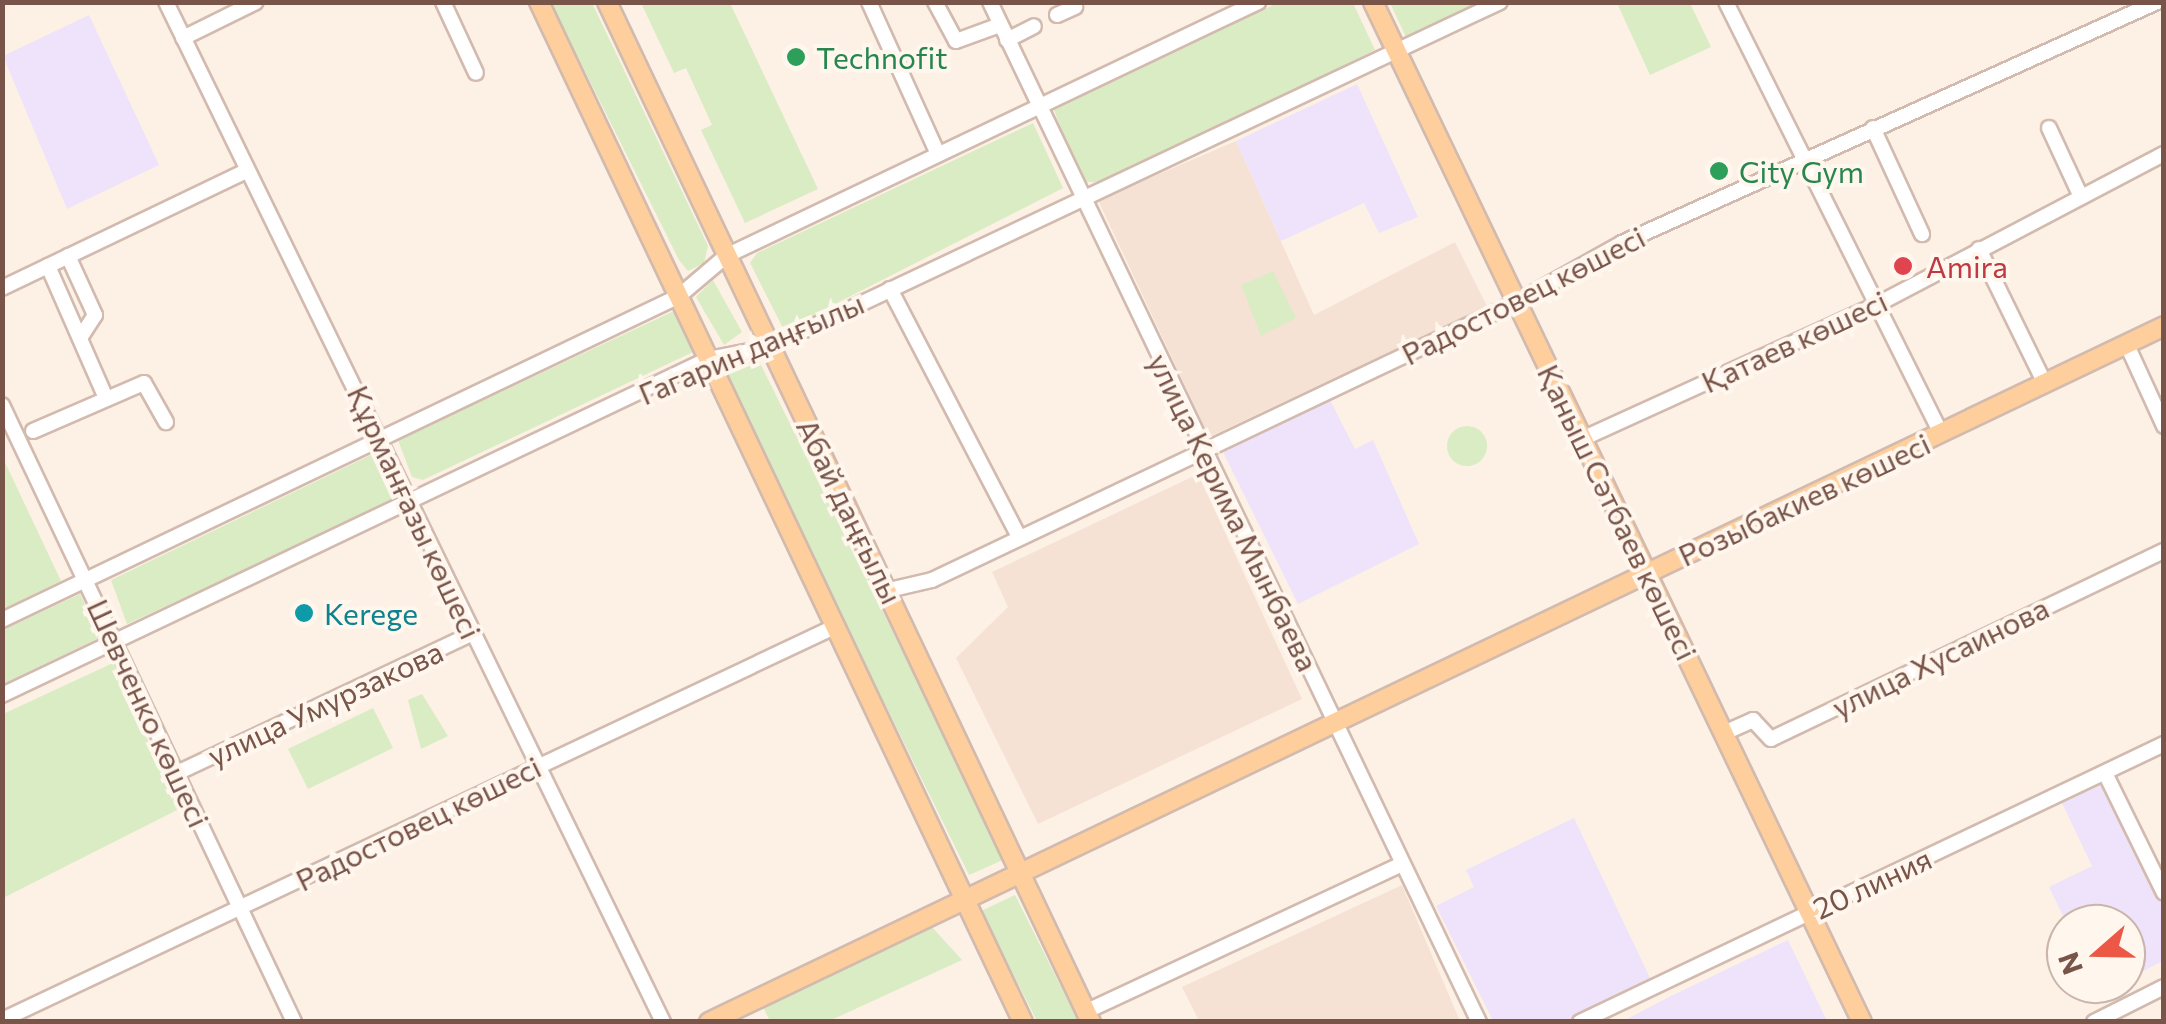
<!DOCTYPE html>
<html>
<head>
<meta charset="utf-8">
<style>
  body { margin:0 }
  #map { position:relative; width:2166px; height:1024px; overflow:hidden; background:#fdf1e6; font-family:Commissioner,sans-serif }
  div>[style] { position:absolute }
  .residential>* { inset:0; background:#f5e2d4 }
  .education>* { inset:0; background:#eee3fa }
  .green>* { inset:0; background:#d9ecc3 }
  .round { border-radius:50% }
  .roads { filter:drop-shadow(2px 0 #d2baae) drop-shadow(-2px 0 #d2baae) drop-shadow(0 2px #d2baae) drop-shadow(0 -2px #d2baae) }
  .minor>* { height:14px; margin:-7px; padding:0 7px; transform-origin:7px; border-radius:7px; background:#fff }
  .major>* { height:18px; margin:-9px; padding:0 9px; transform-origin:9px; border-radius:9px; background:#fece9c }
  .dots>* { width:28px; height:28px; translate:-50% -50%; box-sizing:border-box; border:5px solid #fff6ed; border-radius:50% }
  span { translate:-50% -50%; white-space:nowrap; text-align:center; line-height:1.15; -webkit-text-stroke:8px #fff6ed; paint-order:stroke }
  .leisure-label { font-size:30px; color:#27864d }
  .left { translate:0 -50%; text-align:left }
  .health-label { font-size:30px; color:#be3a42 }
  .street-label { font-size:30px; color:#785449 }
  .culture-label { font-size:30px; color:#0d838f }
  .frame { position:absolute; inset:0; border:5px solid #785449; pointer-events:none }
  .north { position:absolute; left:2046px; top:904px; width:100px; height:100px; box-sizing:border-box; background:#fff6ed; border:2px solid #c9b5ab; border-radius:50%; rotate:250deg; font-size:28px; font-weight:700; line-height:40px; text-align:center; color:#785449 }
  .north::after { content:''; display:block; margin:auto; width:35px; height:45px; background:#ec5746; clip-path:polygon(50% 0,100% 100%,50% 72%,0 100%) }
</style>
</head>
<body>
<div id="map">
  <div class="residential">
    <i style="clip-path:polygon(1236px 141px,1314px 315px,1455px 242px,1487px 306px,1209px 437px,1098px 200px)"></i>
    <i style="clip-path:polygon(1198px 474px,1302px 699px,1038px 824px,956px 658px,1008px 607px,992px 572px)"></i>
    <i style="clip-path:polygon(1402px 885px,1460px 1021px,1199px 1021px,1182px 987px)"></i>
  </div>
  <div class="education">
    <i style="clip-path:polygon(89px 15px,159px 165px,67px 209px,3px 56px)"></i>
    <i style="clip-path:polygon(1357px 84px,1418px 217px,1379px 233px,1364px 203px,1281px 241px,1236px 141px)"></i>
    <i style="clip-path:polygon(1330px 400px,1355px 449px,1373px 440px,1419px 544px,1298px 604px,1222px 450px)"></i>
    <i style="clip-path:polygon(2104px 783px,2163px 906px,2163px 961px,2141px 972px,2126px 924px,2067px 924px,2049px 887px,2092px 866px,2062px 803px)"></i>
    <i style="clip-path:polygon(1574px 818px,1651px 980px,1566px 1021px,1493px 1021px,1436px 906px,1474px 887px,1466px 870px)"></i>
    <i style="clip-path:polygon(1788px 940px,1827px 1021px,1623px 1021px,1669px 997px)"></i>
  </div>
  <div class="green">
    <i style="clip-path:polygon(551px 3px,592px 3px,708px 246px,704px 263px,688px 271px,679px 260px)"></i>
    <i style="clip-path:polygon(641px 3px,730px 3px,818px 189px,745px 223px,701px 130px,712px 125px,686px 68px,674px 73px)"></i>
    <i style="clip-path:polygon(1277px 3px,1353px 3px,1375px 50px,1107px 182px,1081px 182px,1054px 110px)"></i>
    <i style="clip-path:polygon(1390px 3px,1479px 3px,1406px 37px)"></i>
    <i style="clip-path:polygon(1617px 3px,1690px 3px,1711px 47px,1650px 75px)"></i>
    <i style="clip-path:polygon(1033px 123px,1063px 188px,784px 330px,750px 263px,757px 253px)"></i>
    <i style="clip-path:polygon(1273px 271px,1296px 318px,1261px 336px,1241px 285px)"></i>
    <i style="clip-path:polygon(713px 280px,742px 332px,724px 345px,696px 297px)"></i>
    <i style="clip-path:polygon(674px 311px,693px 352px,423px 480px,412px 477px,398px 440px)"></i>
    <i style="clip-path:polygon(751px 357px,759px 361px,1005px 859px,969px 875px,722px 373px)"></i>
    <i class="round" style="left:1447px;top:426px;width:40px;height:40px"></i>
    <i style="clip-path:polygon(375px 453px,397px 500px,127px 624px,111px 580px)"></i>
    <i style="clip-path:polygon(3px 458px,61px 581px,3px 609px,2px 609px)"></i>
    <i style="clip-path:polygon(80px 594px,101px 637px,3px 684px,3px 630px)"></i>
    <i style="clip-path:polygon(113px 663px,179px 809px,3px 898px,3px 714px)"></i>
    <i style="clip-path:polygon(422px 694px,448px 736px,421px 749px,408px 700px)"></i>
    <i style="clip-path:polygon(373px 708px,393px 748px,308px 789px,288px 749px)"></i>
    <i style="clip-path:polygon(1015px 895px,1078px 1021px,1037px 1021px,981px 911px)"></i>
    <i style="clip-path:polygon(932px 927px,962px 960px,829px 1021px,770px 1021px,763px 1007px)"></i>
  </div>
  <div class="roads">
    <div class="minor">
      <i style="left:166px;top:2px;width:1135px;rotate:64.02deg"></i>
      <i style="left:443px;top:2px;width:78px;rotate:65.1deg"></i>
      <i style="left:869px;top:2px;width:167px;rotate:65.6deg"></i>
      <i style="left:935px;top:2px;width:44px;rotate:61.7deg"></i>
      <i style="left:956px;top:41px;width:47px;rotate:-20deg"></i>
      <i style="left:990px;top:2px;width:1131px;rotate:64.39deg"></i>
      <i style="left:1726px;top:2px;width:483px;rotate:63.5deg"></i>
      <i style="left:1057px;top:15px;width:20px;rotate:-24deg"></i>
      <i style="left:183px;top:38px;width:81px;rotate:-26.3deg"></i>
      <i style="left:1007px;top:40px;width:30px;rotate:-27deg"></i>
      <i style="left:1873px;top:128px;width:117px;rotate:65.2deg"></i>
      <i style="left:2049px;top:128px;width:76px;rotate:65.1deg"></i>
      <i style="left:1979px;top:249px;width:150px;rotate:63.9deg"></i>
      <i style="left:68px;top:256px;width:65px;rotate:65.4deg"></i>
      <i style="left:95px;top:315px;width:27px;rotate:123deg"></i>
      <i style="left:48px;top:266px;width:144px;rotate:66.3deg"></i>
      <i style="left:2px;top:288px;width:271px;rotate:-25.6deg"></i>
      <i style="left:890px;top:289px;width:280px;rotate:62.5deg"></i>
      <i style="left:2127px;top:345px;width:89px;rotate:65.4deg"></i>
      <i style="left:2px;top:405px;width:683px;rotate:64.67deg"></i>
      <i style="left:33px;top:431px;width:121px;rotate:-23.4deg"></i>
      <i style="left:144px;top:383px;width:45px;rotate:60.6deg"></i>
      <i style="left:1582px;top:439px;width:323px;rotate:-24.5deg"></i>
      <i style="left:1876px;top:305px;width:325px;rotate:-27.7deg"></i>
      <i style="left:889px;top:590px;width:44px;rotate:-13.1deg"></i>
      <i style="left:932px;top:580px;width:648px;rotate:-25.42deg"></i>
      <i style="left:1517px;top:302px;width:120px;rotate:-29.3deg"></i>
      <i style="left:1622px;top:243px;width:587px;rotate:-24.25deg"></i>
      <i style="left:2px;top:620px;width:751px;rotate:-25.57deg"></i>
      <i style="left:679px;top:296px;width:62px;rotate:-40.4deg"></i>
      <i style="left:726px;top:256px;width:590px;rotate:-25.52deg"></i>
      <i style="left:2px;top:695px;width:782px;rotate:-25.45deg"></i>
      <i style="left:708px;top:359px;width:62px;rotate:-11.1deg"></i>
      <i style="left:769px;top:347px;width:808px;rotate:-25.27deg"></i>
      <i style="left:1724px;top:733px;width:32px;rotate:-24deg"></i>
      <i style="left:1753px;top:720px;width:26px;rotate:47deg"></i>
      <i style="left:1771px;top:739px;width:436px;rotate:-25.6deg"></i>
      <i style="left:177px;top:773px;width:327px;rotate:-25.3deg"></i>
      <i style="left:2106px;top:775px;width:131px;rotate:63.8deg"></i>
      <i style="left:1087px;top:1011px;width:348px;rotate:-25deg"></i>
      <i style="left:2px;top:1020px;width:920px;rotate:-25.28deg"></i>
      <i style="left:1580px;top:1022px;width:647px;rotate:-25.46deg"></i>
      <i style="left:2094px;top:1022px;width:78px;rotate:-26.6deg"></i>
    </div>
    <div class="major">
      <i style="left:539px;top:2px;width:1129px;rotate:64.62deg"></i>
      <i style="left:607px;top:2px;width:1129px;rotate:64.62deg"></i>
      <i style="left:1373px;top:2px;width:1131px;rotate:64.39deg"></i>
      <i style="left:709px;top:1022px;width:1613px;rotate:-25.56deg"></i>
    </div>
  </div>
  <div class="dots">
    <i style="left:796px;top:57px;background:#2e9e5b"></i>
    <i style="left:1719px;top:171px;background:#2e9e5b"></i>
    <i style="left:1903px;top:266px;background:#e0444e"></i>
    <i style="left:304px;top:613px;background:#0f9aa8"></i>
  </div>
  <div class="leisure-label">
    <span class="left" style="left:816px;top:57px">Technofit</span>
    <span class="left" style="left:1739px;top:171px">City Gym</span>
  </div>
  <div class="health-label">
    <span class="left" style="left:1926px;top:266px">Amira</span>
  </div>
  <div class="street-label">
    <span style="left:1523px;top:295px;rotate:-27deg">Радостовец көшесі</span>
    <span style="left:1794px;top:341px;rotate:-25deg">Қатаев көшесі</span>
    <span style="left:751px;top:348px;rotate:-23deg">Гагарин даңғылы</span>
    <span style="left:1804px;top:499px;rotate:-25deg">Розыбакиев көшесі</span>
    <span style="left:850px;top:511px;rotate:64deg">Абай даңғылы</span>
    <span style="left:415px;top:512px;rotate:65deg">Құрманғазы көшесі</span>
    <span style="left:1234px;top:512px;rotate:64deg">улица Керима Мынбаева</span>
    <span style="left:1618px;top:512px;rotate:64deg">Қаныш Сәтбаев көшесі</span>
    <span style="left:1940px;top:657px;rotate:-26deg">улица Хусаинова</span>
    <span style="left:325px;top:703px;rotate:-25deg">улица Умурзакова</span>
    <span style="left:149px;top:713px;rotate:65deg">Шевченко көшесі</span>
    <span style="left:418px;top:823px;rotate:-26deg">Радостовец көшесі</span>
    <span style="left:1872px;top:883px;rotate:-25deg">20 линия</span>
  </div>
  <div class="culture-label">
    <span class="left" style="left:324px;top:613px">Kerege</span>
  </div>
  <div class="frame"></div>
  <div class="north">N</div>
</div>
</body>
</html>
